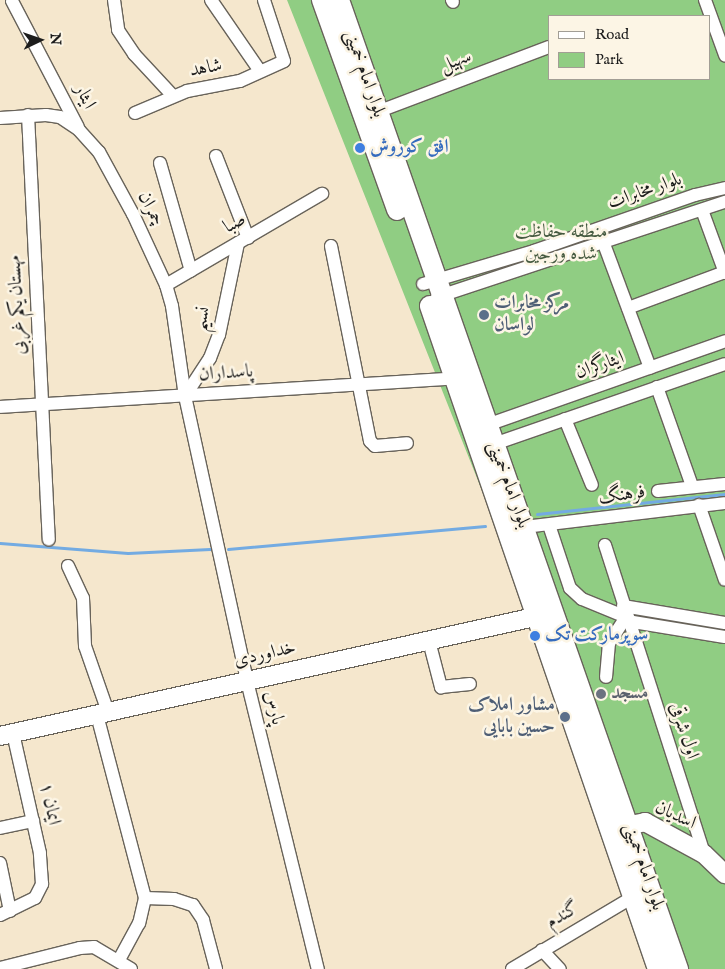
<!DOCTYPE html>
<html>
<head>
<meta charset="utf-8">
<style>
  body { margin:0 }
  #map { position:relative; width:725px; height:969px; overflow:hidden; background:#f5e7cd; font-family:"IM FELL English",Amiri,serif }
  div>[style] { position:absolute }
  .green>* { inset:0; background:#90cd83 }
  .stream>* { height:3px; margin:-1.5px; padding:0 1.5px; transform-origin:1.5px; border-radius:1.5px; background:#73abe2 }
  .roads { filter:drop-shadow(1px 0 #68635a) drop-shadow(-1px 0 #68635a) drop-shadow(0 1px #68635a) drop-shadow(0 -1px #68635a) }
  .street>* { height:12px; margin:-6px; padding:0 6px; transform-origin:6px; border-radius:6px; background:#fff }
  .secondary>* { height:18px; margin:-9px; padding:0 9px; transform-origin:9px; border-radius:9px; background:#fff }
  .primary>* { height:20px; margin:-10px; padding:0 10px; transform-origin:10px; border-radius:10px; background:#fff }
  .dots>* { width:14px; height:14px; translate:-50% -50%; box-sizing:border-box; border:2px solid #fcf5e5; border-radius:50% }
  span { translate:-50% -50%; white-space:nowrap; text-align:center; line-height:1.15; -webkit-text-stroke:5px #fcf5e5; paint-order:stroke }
  .street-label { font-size:19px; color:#1c1c1c }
  .shop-label { font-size:19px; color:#366cbe; font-weight:700 }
  .left { translate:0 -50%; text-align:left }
  .park-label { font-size:19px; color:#455a40 }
  .service-label { font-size:19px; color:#4e5e75; font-weight:700 }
  .right { translate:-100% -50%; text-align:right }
  .worship-label { font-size:19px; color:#5b616d; font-weight:700 }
  .legend { position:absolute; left:548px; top:15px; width:162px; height:65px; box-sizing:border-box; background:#fcf5e5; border:1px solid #a29e95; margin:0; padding:6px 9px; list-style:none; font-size:15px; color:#1c1c1c }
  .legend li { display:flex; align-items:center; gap:10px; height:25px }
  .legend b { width:25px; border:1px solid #a29e95 }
  .north { position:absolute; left:15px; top:15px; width:50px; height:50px; -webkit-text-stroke:4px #fcf5e5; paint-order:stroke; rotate:87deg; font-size:14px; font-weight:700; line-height:20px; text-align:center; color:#1c1c1c }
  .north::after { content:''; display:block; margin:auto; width:18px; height:22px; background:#1c1c1c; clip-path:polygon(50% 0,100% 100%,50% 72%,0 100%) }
</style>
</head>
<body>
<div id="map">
  <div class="green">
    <i style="clip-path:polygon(evenodd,287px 0,725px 0,725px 969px,672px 969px,287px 0,549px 16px,709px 16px,709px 79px,549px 79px,549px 16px)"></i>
  </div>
  <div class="stream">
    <i style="left:537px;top:514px;width:189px;rotate:-6.1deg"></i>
    <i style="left:0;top:543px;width:128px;rotate:4.5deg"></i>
    <i style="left:128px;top:553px;width:82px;rotate:-2.8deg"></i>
    <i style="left:228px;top:549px;width:258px;rotate:-5.1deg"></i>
  </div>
  <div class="roads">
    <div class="street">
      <i style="left:114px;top:0;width:30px;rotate:82deg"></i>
      <i style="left:118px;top:30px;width:29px;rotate:56deg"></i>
      <i style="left:134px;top:54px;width:57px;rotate:47.1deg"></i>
      <i style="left:211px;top:0;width:86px;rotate:55.4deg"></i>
      <i style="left:452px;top:0;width:2px;rotate:63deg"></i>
      <i style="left:705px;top:0;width:59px;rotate:70deg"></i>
      <i style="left:12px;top:1px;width:142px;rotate:62.4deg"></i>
      <i style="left:377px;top:112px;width:184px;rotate:-20.7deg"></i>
      <i style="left:135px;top:113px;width:56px;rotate:-22.9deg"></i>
      <i style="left:187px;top:91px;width:54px;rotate:-10.7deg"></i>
      <i style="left:240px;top:81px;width:48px;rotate:-24.4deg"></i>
      <i style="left:284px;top:61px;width:64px;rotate:-108.2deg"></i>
      <i style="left:28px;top:115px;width:425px;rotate:87.2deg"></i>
      <i style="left:0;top:118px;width:46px;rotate:-3.7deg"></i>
      <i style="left:46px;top:115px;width:14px;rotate:8deg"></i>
      <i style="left:60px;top:117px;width:23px;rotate:34deg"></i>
      <i style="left:79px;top:130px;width:30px;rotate:48deg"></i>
      <i style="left:99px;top:152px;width:71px;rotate:61.3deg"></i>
      <i style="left:133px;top:214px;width:78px;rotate:65.1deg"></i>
      <i style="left:166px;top:285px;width:22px;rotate:74deg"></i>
      <i style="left:172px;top:306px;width:91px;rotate:81.8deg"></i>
      <i style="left:185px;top:396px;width:292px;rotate:77.7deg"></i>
      <i style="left:247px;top:681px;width:297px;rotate:76.2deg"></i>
      <i style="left:216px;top:156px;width:88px;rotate:68.7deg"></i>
      <i style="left:160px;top:163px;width:112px;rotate:74deg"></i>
      <i style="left:702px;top:210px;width:67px;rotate:69.9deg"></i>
      <i style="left:604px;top:244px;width:132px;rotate:69.6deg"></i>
      <i style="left:331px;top:246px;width:199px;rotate:78.7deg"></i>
      <i style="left:370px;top:441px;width:7px;rotate:45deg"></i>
      <i style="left:375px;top:446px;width:32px;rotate:-5deg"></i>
      <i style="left:423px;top:284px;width:116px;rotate:-16.6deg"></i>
      <i style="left:534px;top:251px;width:170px;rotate:-19.2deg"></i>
      <i style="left:695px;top:195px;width:31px;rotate:-13deg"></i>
      <i style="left:166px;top:285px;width:181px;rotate:-30.3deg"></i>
      <i style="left:437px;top:297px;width:303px;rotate:-18.3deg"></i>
      <i style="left:628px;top:308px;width:103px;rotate:-20.4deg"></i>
      <i style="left:657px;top:387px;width:105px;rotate:70.5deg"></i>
      <i style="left:185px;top:396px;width:45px;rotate:-56.7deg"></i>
      <i style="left:210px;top:358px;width:25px;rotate:-69deg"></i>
      <i style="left:219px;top:335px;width:94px;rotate:-78.3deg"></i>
      <i style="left:0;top:407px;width:456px;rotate:-3.6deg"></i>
      <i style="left:565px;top:419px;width:71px;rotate:67.8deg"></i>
      <i style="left:487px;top:425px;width:252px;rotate:-19.4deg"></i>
      <i style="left:494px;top:444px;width:244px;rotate:-19.1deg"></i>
      <i style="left:658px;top:491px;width:67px;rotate:-6deg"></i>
      <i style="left:699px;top:505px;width:79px;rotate:70.9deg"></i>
      <i style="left:549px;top:525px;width:66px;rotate:71.6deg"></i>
      <i style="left:570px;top:588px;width:16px;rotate:43deg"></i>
      <i style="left:582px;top:599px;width:48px;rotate:22.2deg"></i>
      <i style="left:626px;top:617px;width:31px;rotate:123deg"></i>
      <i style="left:609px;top:643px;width:34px;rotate:95deg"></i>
      <i style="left:524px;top:527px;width:202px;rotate:-6.8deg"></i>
      <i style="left:605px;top:545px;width:324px;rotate:72.2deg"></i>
      <i style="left:68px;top:566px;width:35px;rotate:65deg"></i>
      <i style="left:83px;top:598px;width:48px;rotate:87.6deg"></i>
      <i style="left:85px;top:646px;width:70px;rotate:70.8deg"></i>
      <i style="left:623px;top:606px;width:103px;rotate:9.5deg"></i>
      <i style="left:627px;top:621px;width:99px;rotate:9.3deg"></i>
      <i style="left:429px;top:641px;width:48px;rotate:75.4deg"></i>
      <i style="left:441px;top:687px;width:29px;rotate:-6deg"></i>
      <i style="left:97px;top:715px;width:189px;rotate:75.3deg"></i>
      <i style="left:145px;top:898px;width:26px;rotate:103deg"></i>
      <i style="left:139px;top:923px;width:42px;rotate:118.4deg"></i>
      <i style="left:0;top:828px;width:34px;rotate:-12deg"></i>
      <i style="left:0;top:863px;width:49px;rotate:78.2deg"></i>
      <i style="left:145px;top:898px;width:29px;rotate:2deg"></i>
      <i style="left:174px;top:899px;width:20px;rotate:18deg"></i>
      <i style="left:193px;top:905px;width:18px;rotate:56deg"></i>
      <i style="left:203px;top:920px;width:51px;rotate:75.1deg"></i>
      <i style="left:0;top:915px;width:39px;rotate:-26deg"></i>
      <i style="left:35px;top:898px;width:16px;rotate:-63deg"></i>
      <i style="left:42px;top:884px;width:31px;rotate:-94deg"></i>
      <i style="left:40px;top:853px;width:123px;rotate:-102.7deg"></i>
      <i style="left:542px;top:950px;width:26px;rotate:47deg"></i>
      <i style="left:0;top:968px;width:82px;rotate:-14deg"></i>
      <i style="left:80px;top:948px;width:14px;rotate:-4deg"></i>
      <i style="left:94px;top:947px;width:43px;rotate:30.7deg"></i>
      <i style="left:512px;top:969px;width:141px;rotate:-30.8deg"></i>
    </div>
    <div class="secondary">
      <i style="left:0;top:736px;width:552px;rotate:-12.55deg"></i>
      <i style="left:615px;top:828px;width:31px;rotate:-11deg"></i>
      <i style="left:645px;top:822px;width:67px;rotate:28.5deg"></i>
      <i style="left:704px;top:854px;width:29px;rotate:44deg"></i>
    </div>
    <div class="primary">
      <i style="left:322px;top:0;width:223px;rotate:70.3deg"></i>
      <i style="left:339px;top:0;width:1027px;rotate:70.72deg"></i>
      <i style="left:430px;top:306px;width:701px;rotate:71.02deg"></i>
    </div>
  </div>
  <div class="dots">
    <i style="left:360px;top:148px;background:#3f7fe0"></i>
    <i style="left:484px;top:315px;background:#5c6f8a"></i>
    <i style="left:535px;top:636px;background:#3f7fe0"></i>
    <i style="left:601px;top:694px;background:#6b7280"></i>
    <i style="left:565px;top:717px;background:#5c6f8a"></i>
  </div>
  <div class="street-label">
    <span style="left:456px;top:62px;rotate:-21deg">سهیل</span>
    <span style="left:206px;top:69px;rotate:-11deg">شاهد</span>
    <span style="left:364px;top:74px;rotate:71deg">بلوار امام خمینی</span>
    <span style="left:84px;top:97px;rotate:63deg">ایثار</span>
    <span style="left:645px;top:192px;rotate:-19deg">بلوار مخابرات</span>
    <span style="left:150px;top:209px;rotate:63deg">چمران</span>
    <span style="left:235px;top:224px;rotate:-30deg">صبا</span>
    <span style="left:18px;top:305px;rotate:-93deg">مهستان یکم غربی</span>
    <span style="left:203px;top:319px;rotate:-76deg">نسیم</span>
    <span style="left:600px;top:366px;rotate:-19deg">ایثارگران</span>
    <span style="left:226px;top:374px;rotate:-4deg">پاسداران</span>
    <span style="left:508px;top:485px;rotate:70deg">بلوار امام خمینی</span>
    <span style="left:622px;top:496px;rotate:-8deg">فرهنگ</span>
    <span style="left:265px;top:655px;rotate:-13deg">خداوردی</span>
    <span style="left:273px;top:708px;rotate:76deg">پارس</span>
    <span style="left:683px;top:731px;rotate:72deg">اول شرقی</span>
    <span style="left:49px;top:804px;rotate:78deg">ایمان ۱</span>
    <span style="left:675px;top:816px;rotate:25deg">اسدیان</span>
    <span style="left:643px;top:867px;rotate:71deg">بلوار امام خمینی</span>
    <span style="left:563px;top:916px;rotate:-30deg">گندم</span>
  </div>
  <div class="shop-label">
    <span class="left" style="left:370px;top:148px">افق کوروش</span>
    <span class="left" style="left:545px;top:636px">سوپرمارکت تک</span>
  </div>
  <div class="park-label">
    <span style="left:561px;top:244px">منطقه حفاظت<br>شده ورجین</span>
  </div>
  <div class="service-label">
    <span class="left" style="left:494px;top:315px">مرکز مخابرات<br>لواسان</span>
    <span class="right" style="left:555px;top:717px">مشاور املاک<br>حسین بابایی</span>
  </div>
  <div class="worship-label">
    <span class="left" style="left:611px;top:694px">مسجد</span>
  </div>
  <ul class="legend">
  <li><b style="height:6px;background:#fff"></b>Road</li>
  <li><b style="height:14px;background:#90cd83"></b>Park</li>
  </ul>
  <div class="north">N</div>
</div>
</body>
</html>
